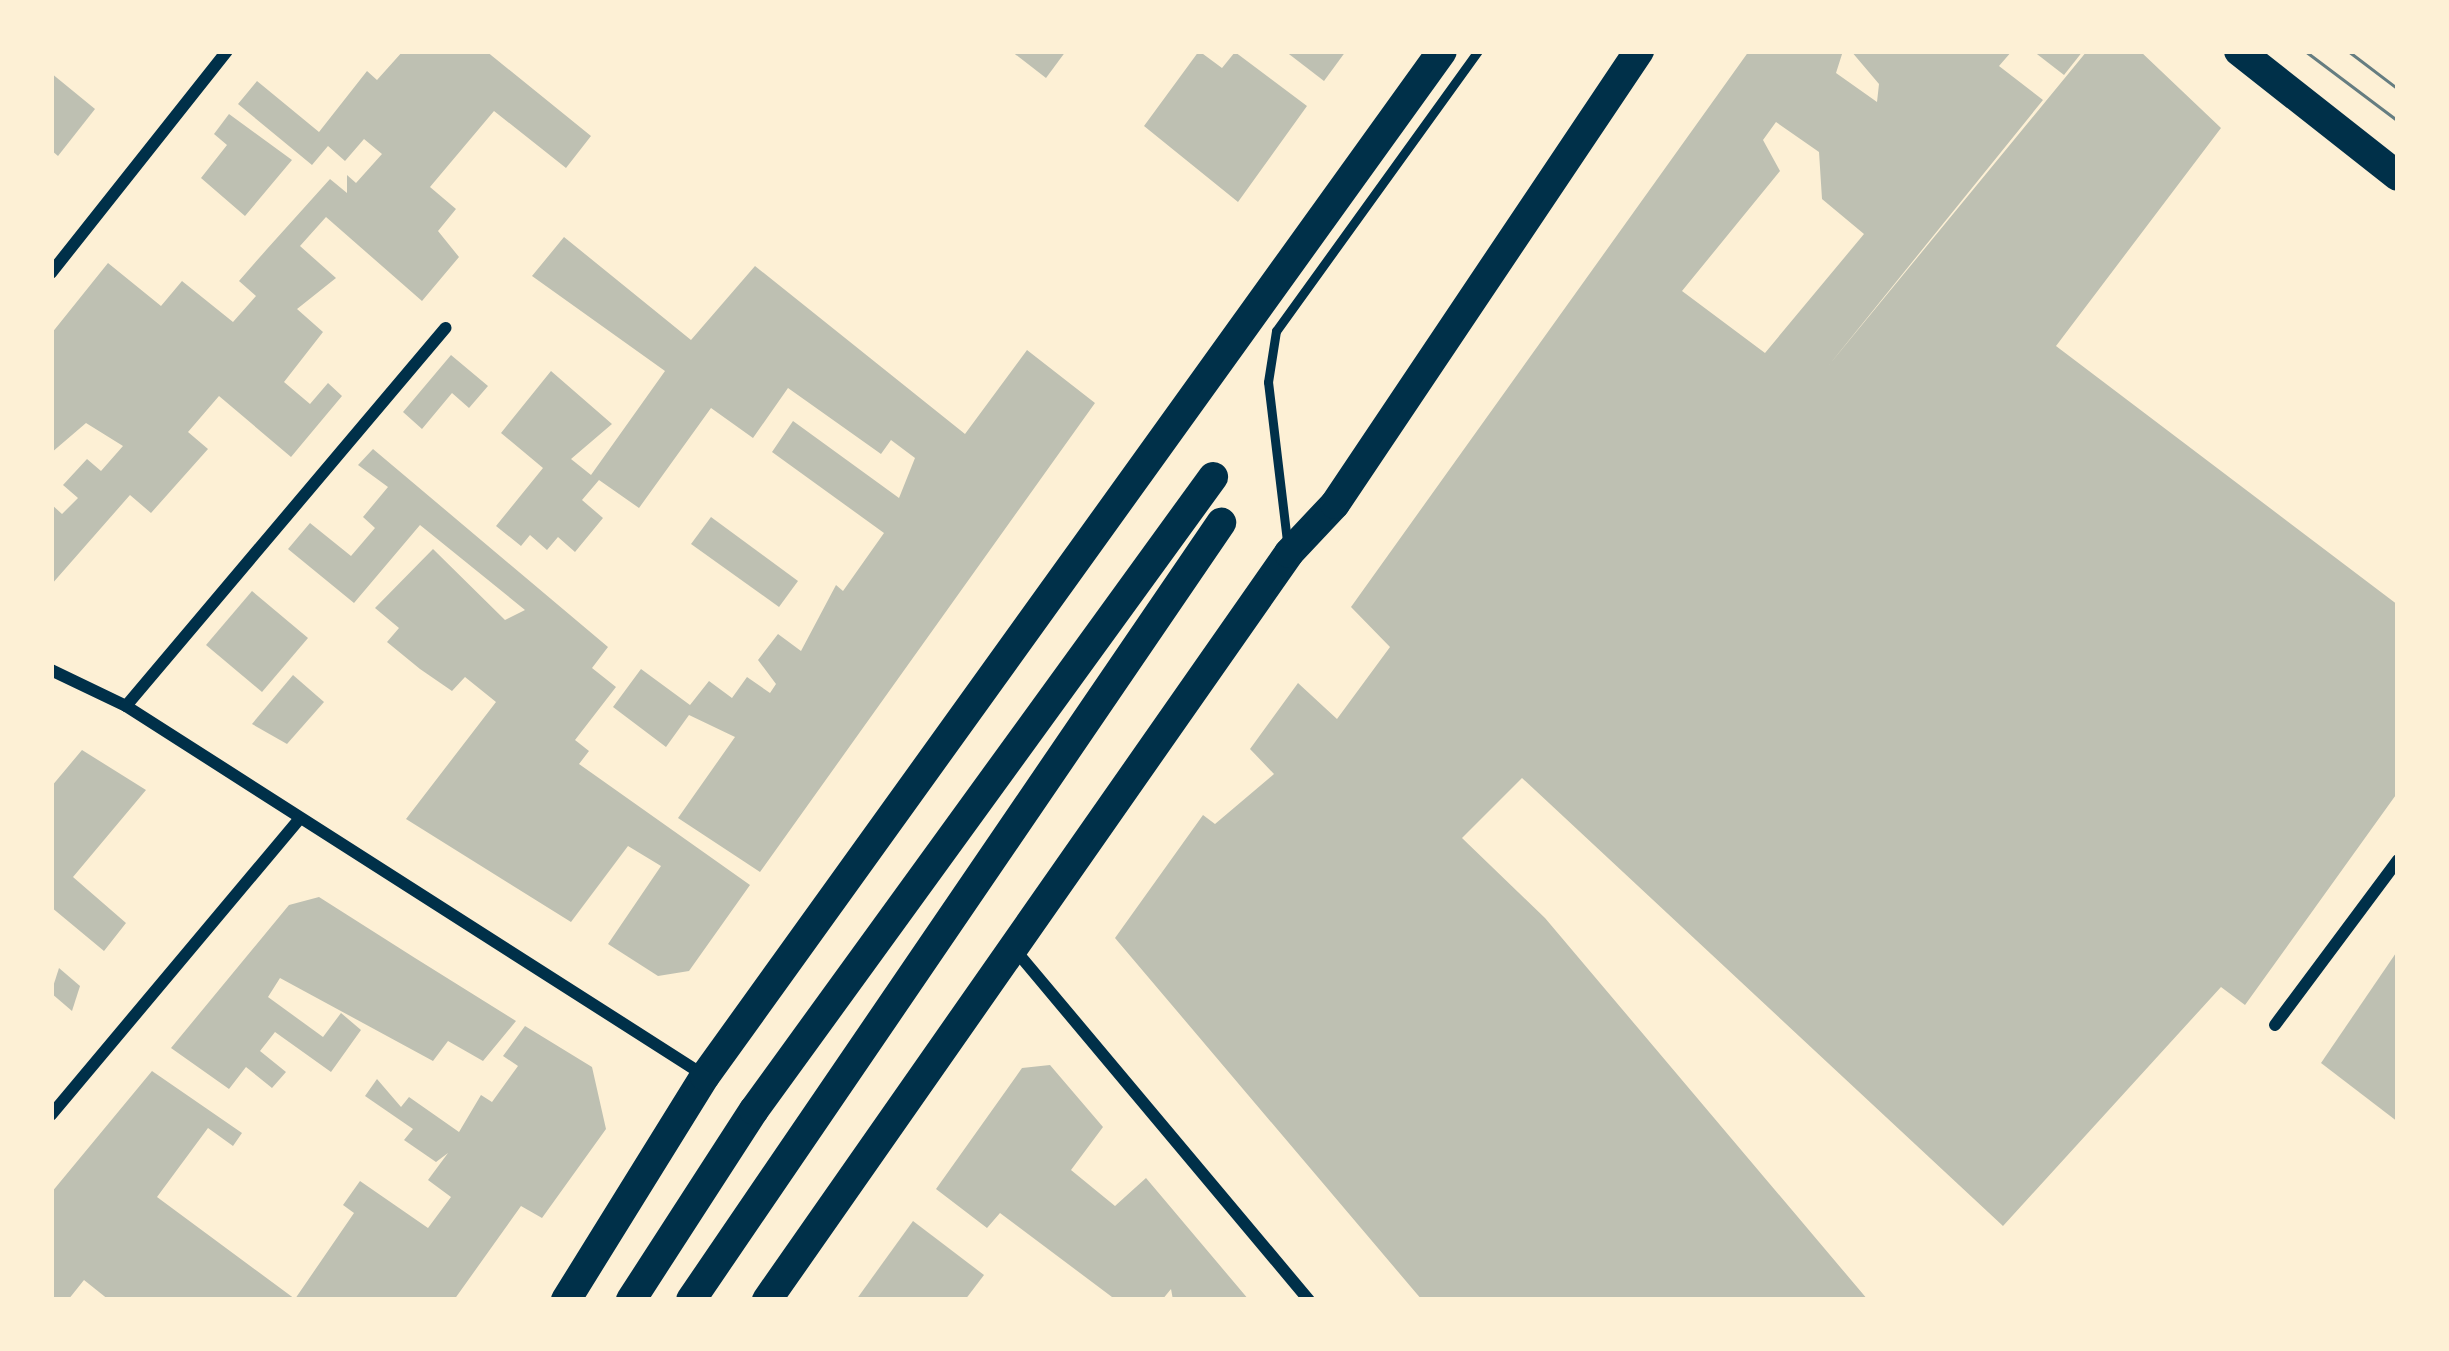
<!DOCTYPE html>
<html>
<head>
<meta charset="utf-8">
<style>
  body { margin:0 }
  #map { position:relative; width:2449px; height:1351px; overflow:hidden; background:#fdf0d5; font-family:Inter,sans-serif }
  div>[style] { position:absolute }
  .building>* { inset:0; background:#bec0b2 }
  .service>* { height:9px; margin:-4.5px; padding:0 4.5px; transform-origin:4.5px; border-radius:4.5px; background:#003049 }
  .minor>* { height:12px; margin:-6px; padding:0 6px; transform-origin:6px; border-radius:6px; background:#003049 }
  .primary>* { height:30px; margin:-15px; padding:0 15px; transform-origin:15px; border-radius:15px; background:#003049 }
  .tram>* { height:3px; margin:-1.5px; padding:0 1.5px; transform-origin:1.5px; border-radius:1.5px; background:#657d81 }
  span { translate:-50% -50%; white-space:nowrap; text-align:center; line-height:1.15; -webkit-text-stroke:12px #fdf0d5; paint-order:stroke }
  .frame { position:absolute; inset:0; border:54px solid #fdf0d5; pointer-events:none }
</style>
</head>
<body>
<div id="map">
  <div class="building">
    <i style="clip-path:polygon(403px 51px,486px 51px,591px 136px,566px 168px,494px 111px,430px 187px,456px 209px,438px 231px,459px 257px,422px 301px,326px 217px,300px 246px,336px 278px,297px 309px,323px 332px,284px 382px,310px 404px,328px 383px,342px 396px,291px 457px,219px 396px,188px 432px,208px 449px,151px 513px,130px 495px,51px 585px,51px 504px,62px 514px,78px 498px,63px 485px,87px 459px,101px 471px,123px 446px,86px 423px,51px 453px,51px 334px,108px 263px,161px 306px,182px 281px,233px 322px,256px 296px,239px 281px,267px 249px,330px 179px,347px 193px,347px 175px,356px 183px,382px 154px,364px 139px,345px 161px,328px 146px,312px 165px,238px 104px,257px 81px,319px 132px,367px 71px,377px 80px)"></i>
    <i style="clip-path:polygon(1011px 51px,1066px 51px,1046px 78px)"></i>
    <i style="clip-path:polygon(1199px 51px,1222px 68px,1235px 52px,1307px 106px,1238px 202px,1144px 126px)"></i>
    <i style="clip-path:polygon(1285px 51px,1346px 51px,1324px 81px)"></i>
    <i style="clip-path:polygon(evenodd,1749px 51px,1843px 51px,1836px 73px,1877px 102px,1879px 84px,1851px 51px,2012px 51px,1999px 66px,2043px 100px,1829px 365px,2087px 51px,2140px 51px,2221px 128px,2056px 346px,2398px 605px,2398px 792px,2245px 1005px,2221px 987px,2003px 1226px,1522px 778px,1462px 838px,1545px 918px,1868px 1300px,1422px 1300px,1115px 938px,1203px 815px,1215px 824px,1274px 774px,1250px 749px,1298px 683px,1337px 719px,1390px 647px,1351px 607px,1749px 51px,1776px 122px,1819px 152px,1822px 199px,1864px 234px,1765px 353px,1682px 291px,1780px 171px,1763px 140px,1776px 122px)"></i>
    <i style="clip-path:polygon(2033px 51px,2083px 51px,2064px 75px)"></i>
    <i style="clip-path:polygon(51px 73px,95px 109px,58px 156px,51px 150px)"></i>
    <i style="clip-path:polygon(229px 114px,292px 160px,245px 216px,201px 178px,227px 145px,214px 134px)"></i>
    <i style="clip-path:polygon(564px 237px,691px 340px,755px 266px,965px 434px,1027px 350px,1095px 403px,760px 872px,678px 818px,735px 737px,689px 715px,666px 747px,613px 707px,641px 669px,690px 705px,709px 681px,732px 698px,747px 677px,770px 693px,776px 684px,758px 660px,778px 634px,801px 651px,836px 585px,843px 591px,884px 533px,772px 452px,793px 421px,899px 498px,915px 458px,891px 440px,881px 454px,788px 388px,753px 438px,711px 408px,639px 508px,599px 480px,582px 500px,603px 518px,575px 552px,558px 537px,547px 550px,530px 535px,521px 546px,496px 526px,543px 468px,501px 433px,551px 371px,612px 424px,571px 459px,591px 475px,665px 371px,532px 276px)"></i>
    <i style="clip-path:polygon(451px 355px,488px 386px,469px 408px,452px 393px,422px 429px,403px 412px)"></i>
    <i style="clip-path:polygon(373px 449px,608px 647px,592px 668px,616px 687px,575px 740px,589px 751px,579px 764px,750px 885px,689px 971px,658px 976px,608px 944px,661px 866px,628px 846px,571px 922px,406px 819px,496px 702px,465px 677px,452px 691px,420px 669px,387px 642px,399px 628px,375px 608px,433px 549px,505px 620px,525px 610px,420px 525px,354px 603px,288px 549px,310px 523px,351px 556px,375px 528px,363px 517px,388px 487px,358px 465px)"></i>
    <i style="clip-path:polygon(711px 517px,798px 581px,779px 607px,691px 544px)"></i>
    <i style="clip-path:polygon(252px 591px,308px 638px,262px 692px,206px 645px)"></i>
    <i style="clip-path:polygon(293px 675px,324px 702px,287px 744px,252px 724px)"></i>
    <i style="clip-path:polygon(82px 750px,146px 790px,73px 877px,126px 923px,104px 951px,51px 907px,51px 787px)"></i>
    <i style="clip-path:polygon(319px 897px,415px 958px,516px 1021px,483px 1061px,448px 1041px,433px 1061px,280px 978px,268px 997px,323px 1037px,341px 1013px,361px 1030px,331px 1072px,275px 1032px,260px 1051px,286px 1072px,272px 1088px,246px 1067px,229px 1089px,171px 1048px,289px 905px)"></i>
    <i style="clip-path:polygon(2398px 950px,2398px 1122px,2321px 1063px)"></i>
    <i style="clip-path:polygon(59px 968px,80px 986px,72px 1011px,51px 993px)"></i>
    <i style="clip-path:polygon(525px 1026px,592px 1067px,606px 1129px,542px 1218px,521px 1206px,454px 1300px,109px 1300px,84px 1280px,68px 1300px,51px 1300px,51px 1193px,152px 1071px,242px 1133px,233px 1146px,208px 1128px,157px 1197px,295px 1299px,354px 1213px,343px 1205px,360px 1181px,428px 1228px,451px 1197px,428px 1180px,448px 1153px,436px 1162px,404px 1140px,413px 1129px,365px 1096px,377px 1079px,401px 1107px,409px 1097px,459px 1132px,481px 1095px,492px 1102px,518px 1066px,503px 1056px)"></i>
    <i style="clip-path:polygon(1050px 1065px,1103px 1127px,1071px 1170px,1115px 1206px,1146px 1178px,1249px 1300px,1173px 1300px,1171px 1289px,1162px 1300px,1116px 1300px,1000px 1213px,987px 1228px,936px 1189px,1022px 1068px)"></i>
    <i style="clip-path:polygon(913px 1221px,984px 1275px,965px 1300px,856px 1300px)"></i>
  </div>
  <div class="service">
    <i style="left:1287px;top:541px;width:160px;rotate:-96.8deg"></i>
    <i style="left:1268px;top:382px;width:52px;rotate:-81.1deg"></i>
    <i style="left:1276px;top:331px;width:345px;rotate:-54.2deg"></i>
  </div>
  <div class="minor">
    <i style="left:51px;top:273px;width:283px;rotate:-51.6deg"></i>
    <i style="left:51px;top:670px;width:83px;rotate:25.6deg"></i>
    <i style="left:126px;top:706px;width:684px;rotate:32.57deg"></i>
    <i style="left:126px;top:706px;width:495px;rotate:-49.8deg"></i>
    <i style="left:1016px;top:951px;width:456px;rotate:50deg"></i>
    <i style="left:2275px;top:1025px;width:206px;rotate:-53.3deg"></i>
    <i style="left:51px;top:1115px;width:383px;rotate:-50deg"></i>
  </div>
  <div class="primary">
    <i style="left:2239px;top:51px;width:202px;rotate:38.2deg"></i>
    <i style="left:566px;top:1300px;width:264px;rotate:-58.2deg"></i>
    <i style="left:705px;top:1076px;width:1262px;rotate:-54.28deg"></i>
    <i style="left:631px;top:1300px;width:226px;rotate:-57.1deg"></i>
    <i style="left:754px;top:1110px;width:782px;rotate:-54.05deg"></i>
    <i style="left:691px;top:1300px;width:941px;rotate:-55.7deg"></i>
    <i style="left:767px;top:1300px;width:911px;rotate:-55.05deg"></i>
    <i style="left:1289px;top:553px;width:67px;rotate:-46.8deg"></i>
    <i style="left:1335px;top:504px;width:546px;rotate:-56.14deg"></i>
  </div>
  <div class="tram">
    <i style="left:2305px;top:51px;width:116px;rotate:37deg"></i>
    <i style="left:2348px;top:51px;width:63px;rotate:37.2deg"></i>
  </div>
  <div class="frame"></div>
</div>
</body>
</html>
